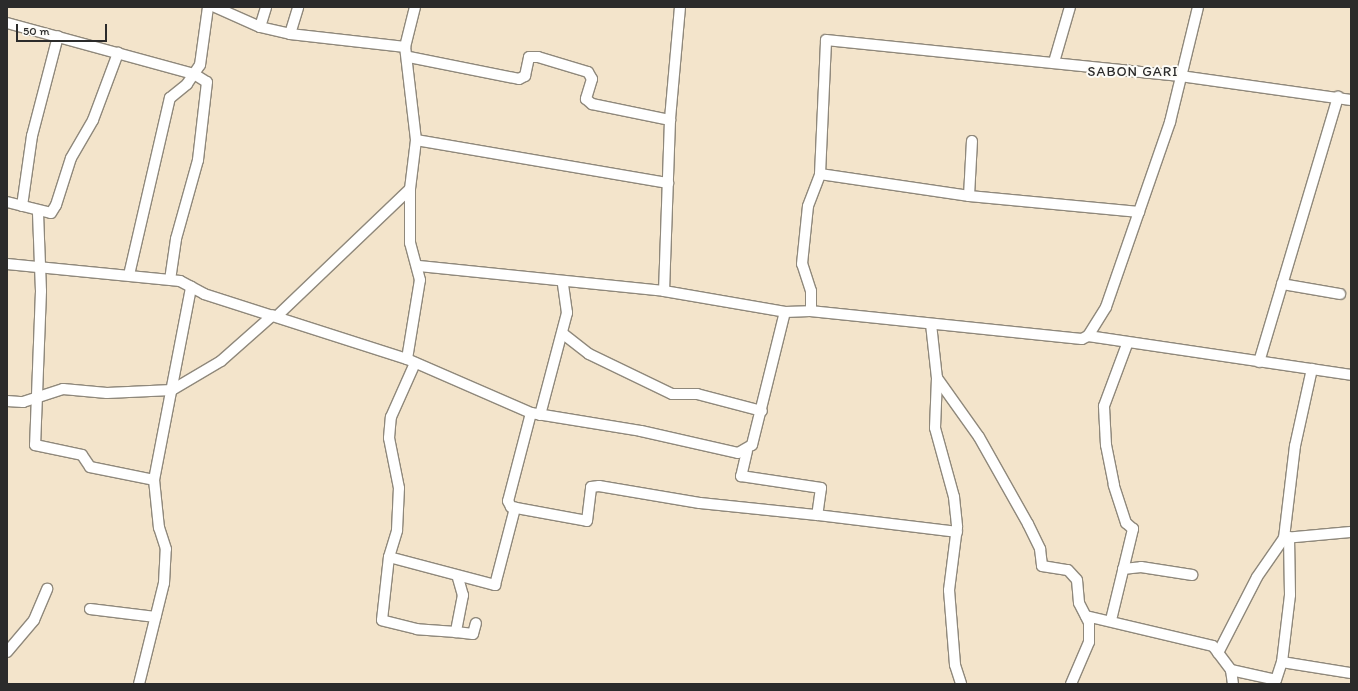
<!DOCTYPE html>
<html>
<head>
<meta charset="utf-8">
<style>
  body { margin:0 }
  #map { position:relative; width:1358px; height:691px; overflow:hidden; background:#f3e4cb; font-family:Itim,sans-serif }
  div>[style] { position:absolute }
  .roads { filter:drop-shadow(1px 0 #8f887b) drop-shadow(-1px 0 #8f887b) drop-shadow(0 1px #8f887b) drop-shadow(0 -1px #8f887b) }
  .street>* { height:10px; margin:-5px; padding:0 5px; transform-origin:5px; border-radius:5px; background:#fff }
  span { translate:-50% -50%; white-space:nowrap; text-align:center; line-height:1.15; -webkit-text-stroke:4px #fdfcf7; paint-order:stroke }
  .neighbourhood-label { font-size:14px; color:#2b2b2b; letter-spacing:1px }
  .frame { position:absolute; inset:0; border:8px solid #2b2b2b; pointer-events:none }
  .scale { position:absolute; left:16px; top:24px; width:91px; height:18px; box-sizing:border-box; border:2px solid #2b2b2b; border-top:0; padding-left:5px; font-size:12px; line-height:14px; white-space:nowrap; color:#2b2b2b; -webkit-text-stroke:3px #fdfcf7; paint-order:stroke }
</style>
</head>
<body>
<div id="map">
  <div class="roads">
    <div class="street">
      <i style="left:215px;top:7px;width:49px;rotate:24deg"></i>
      <i style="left:260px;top:27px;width:31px;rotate:13deg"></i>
      <i style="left:290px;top:34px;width:116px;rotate:6.4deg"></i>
      <i style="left:680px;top:7px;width:113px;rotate:95.1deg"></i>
      <i style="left:670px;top:120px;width:171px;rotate:92deg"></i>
      <i style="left:664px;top:291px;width:123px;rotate:9.8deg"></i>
      <i style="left:785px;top:312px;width:25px;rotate:-2deg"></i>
      <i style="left:810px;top:311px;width:273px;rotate:5.9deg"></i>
      <i style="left:1082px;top:339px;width:7px;rotate:-27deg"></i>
      <i style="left:1088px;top:336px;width:34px;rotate:-58deg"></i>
      <i style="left:1106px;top:307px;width:196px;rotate:-70.9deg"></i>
      <i style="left:1170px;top:122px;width:118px;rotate:-76.3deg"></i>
      <i style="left:7px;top:23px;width:194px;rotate:15.3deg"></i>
      <i style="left:194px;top:74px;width:15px;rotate:32deg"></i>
      <i style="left:207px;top:82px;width:79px;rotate:96.6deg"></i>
      <i style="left:198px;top:160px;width:82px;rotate:105.6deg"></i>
      <i style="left:176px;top:239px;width:41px;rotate:98.3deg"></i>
      <i style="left:260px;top:27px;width:21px;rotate:-73deg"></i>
      <i style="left:290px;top:34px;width:28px;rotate:-73deg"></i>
      <i style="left:409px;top:57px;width:112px;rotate:11.3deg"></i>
      <i style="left:519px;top:79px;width:7px;rotate:-27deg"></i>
      <i style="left:525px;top:76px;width:19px;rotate:-78deg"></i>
      <i style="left:529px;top:57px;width:9px"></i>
      <i style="left:538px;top:57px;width:52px;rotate:16.7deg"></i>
      <i style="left:588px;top:72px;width:8px;rotate:60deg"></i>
      <i style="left:592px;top:79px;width:21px;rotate:107deg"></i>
      <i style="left:586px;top:99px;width:8px;rotate:40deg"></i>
      <i style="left:592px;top:104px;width:80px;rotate:11.6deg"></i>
      <i style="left:1054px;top:62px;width:57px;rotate:-73.8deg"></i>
      <i style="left:416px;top:140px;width:256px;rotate:9.7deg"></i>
      <i style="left:820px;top:174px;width:151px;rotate:8.4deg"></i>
      <i style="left:969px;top:196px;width:171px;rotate:5.4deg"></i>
      <i style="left:969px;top:196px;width:55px;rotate:-86.9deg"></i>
      <i style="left:7px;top:202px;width:45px;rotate:14deg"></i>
      <i style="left:51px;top:213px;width:9px;rotate:-58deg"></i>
      <i style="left:56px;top:205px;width:49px;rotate:-72.3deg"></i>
      <i style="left:71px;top:158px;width:44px;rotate:-59.9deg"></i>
      <i style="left:93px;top:120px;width:72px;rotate:-69.5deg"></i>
      <i style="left:22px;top:206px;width:71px;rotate:-81.9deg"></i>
      <i style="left:32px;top:136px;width:103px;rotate:-75.4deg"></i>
      <i style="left:38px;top:213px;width:78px;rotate:87.8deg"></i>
      <i style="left:41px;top:291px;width:154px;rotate:92.2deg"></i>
      <i style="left:35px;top:445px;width:48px;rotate:12deg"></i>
      <i style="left:82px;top:455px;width:14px;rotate:56deg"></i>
      <i style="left:90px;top:467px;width:65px;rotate:11.5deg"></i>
      <i style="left:7px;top:264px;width:174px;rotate:5.6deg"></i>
      <i style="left:180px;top:281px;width:27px;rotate:28deg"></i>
      <i style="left:204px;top:294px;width:213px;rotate:17.8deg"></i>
      <i style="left:407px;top:359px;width:135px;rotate:23.5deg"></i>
      <i style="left:531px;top:413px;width:111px;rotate:9.3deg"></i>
      <i style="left:641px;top:431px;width:99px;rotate:12.8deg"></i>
      <i style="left:738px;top:453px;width:16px;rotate:-30deg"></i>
      <i style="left:752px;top:445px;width:137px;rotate:-76.1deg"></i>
      <i style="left:419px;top:266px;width:246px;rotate:5.8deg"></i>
      <i style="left:129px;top:275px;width:182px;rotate:-77deg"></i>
      <i style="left:170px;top:98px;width:22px;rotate:-39deg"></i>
      <i style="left:187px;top:84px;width:23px;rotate:-56deg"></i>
      <i style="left:200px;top:65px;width:59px;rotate:-82.1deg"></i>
      <i style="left:1282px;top:284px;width:59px;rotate:9.8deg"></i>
      <i style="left:811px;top:311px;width:20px;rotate:-90deg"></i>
      <i style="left:811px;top:291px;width:28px;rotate:-108deg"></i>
      <i style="left:802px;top:264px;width:58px;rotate:-84.1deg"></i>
      <i style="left:808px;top:206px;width:34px;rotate:-69deg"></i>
      <i style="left:820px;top:174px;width:134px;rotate:-87.4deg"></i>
      <i style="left:826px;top:40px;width:356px;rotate:5.8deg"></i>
      <i style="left:1180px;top:76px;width:173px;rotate:8deg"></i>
      <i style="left:277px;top:316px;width:184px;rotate:-43.7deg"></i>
      <i style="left:931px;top:324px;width:54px;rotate:83.7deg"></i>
      <i style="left:937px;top:378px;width:50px;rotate:92.3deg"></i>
      <i style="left:935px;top:428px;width:72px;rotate:74.6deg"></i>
      <i style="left:954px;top:497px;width:30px;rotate:84deg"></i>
      <i style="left:957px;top:527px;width:64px;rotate:97.2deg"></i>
      <i style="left:949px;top:590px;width:75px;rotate:85.4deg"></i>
      <i style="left:955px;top:665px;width:20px;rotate:72deg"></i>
      <i style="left:562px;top:333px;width:34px;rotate:38deg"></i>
      <i style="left:589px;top:354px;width:92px;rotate:25.7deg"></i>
      <i style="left:672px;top:394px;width:25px"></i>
      <i style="left:697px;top:394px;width:67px;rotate:14.7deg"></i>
      <i style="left:1088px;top:336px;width:266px;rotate:8.4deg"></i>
      <i style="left:407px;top:359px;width:80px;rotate:-80.7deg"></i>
      <i style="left:420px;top:280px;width:38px;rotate:-105deg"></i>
      <i style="left:410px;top:243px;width:54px;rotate:-90deg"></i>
      <i style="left:410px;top:189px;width:49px;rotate:-83deg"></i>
      <i style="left:416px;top:140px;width:94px;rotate:-96.7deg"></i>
      <i style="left:405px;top:47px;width:41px;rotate:-76deg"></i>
      <i style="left:1259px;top:362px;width:277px;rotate:-73.4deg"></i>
      <i style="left:937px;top:378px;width:72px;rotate:54.6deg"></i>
      <i style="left:979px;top:437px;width:100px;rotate:60.6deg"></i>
      <i style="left:1028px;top:524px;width:28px;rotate:64deg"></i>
      <i style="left:1040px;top:549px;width:17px;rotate:83deg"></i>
      <i style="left:1042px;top:566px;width:26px;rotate:9deg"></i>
      <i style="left:1068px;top:570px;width:13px;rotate:48deg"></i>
      <i style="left:1077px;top:580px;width:23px;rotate:85deg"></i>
      <i style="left:1079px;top:603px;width:22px;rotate:63deg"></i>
      <i style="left:1089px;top:623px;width:19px;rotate:90deg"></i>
      <i style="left:1089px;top:642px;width:46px;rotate:113.2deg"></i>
      <i style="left:7px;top:401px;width:16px;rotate:4deg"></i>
      <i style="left:23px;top:402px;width:42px;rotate:-18deg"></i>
      <i style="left:63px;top:389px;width:44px;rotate:5.2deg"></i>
      <i style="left:107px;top:393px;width:65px;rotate:-2.6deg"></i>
      <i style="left:172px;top:390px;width:57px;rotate:-30.6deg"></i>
      <i style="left:221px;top:361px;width:69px;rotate:-41.5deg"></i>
      <i style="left:531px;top:413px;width:91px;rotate:104.6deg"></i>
      <i style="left:508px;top:501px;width:7px;rotate:63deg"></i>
      <i style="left:511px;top:507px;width:77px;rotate:10.4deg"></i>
      <i style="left:587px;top:521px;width:34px;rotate:-83deg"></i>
      <i style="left:591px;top:487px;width:8px;rotate:-7deg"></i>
      <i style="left:599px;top:486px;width:102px;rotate:9.6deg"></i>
      <i style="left:700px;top:503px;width:118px;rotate:5.9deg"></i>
      <i style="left:540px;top:415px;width:106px;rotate:-75.2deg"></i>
      <i style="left:567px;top:313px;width:30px;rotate:-98deg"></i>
      <i style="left:747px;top:451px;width:26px;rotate:103deg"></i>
      <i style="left:741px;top:476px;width:81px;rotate:8.5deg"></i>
      <i style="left:821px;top:488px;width:27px;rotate:98deg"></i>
      <i style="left:817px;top:515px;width:141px;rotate:6.9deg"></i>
      <i style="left:1289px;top:537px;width:58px;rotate:89deg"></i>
      <i style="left:1290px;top:595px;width:67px;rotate:96.8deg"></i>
      <i style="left:1282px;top:662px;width:70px;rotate:9.1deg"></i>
      <i style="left:1284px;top:538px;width:93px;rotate:-83.2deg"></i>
      <i style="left:1295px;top:446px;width:79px;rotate:-77.6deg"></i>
      <i style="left:389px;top:557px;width:28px;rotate:-73deg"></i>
      <i style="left:397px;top:530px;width:42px;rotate:-87.3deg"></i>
      <i style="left:399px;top:488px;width:51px;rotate:-101.3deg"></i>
      <i style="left:389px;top:438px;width:21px;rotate:-85deg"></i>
      <i style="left:391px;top:417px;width:59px;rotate:-66deg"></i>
      <i style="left:1123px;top:569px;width:18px;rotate:-6deg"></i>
      <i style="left:1141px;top:567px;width:52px;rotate:8.9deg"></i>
      <i style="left:458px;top:578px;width:18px;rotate:74deg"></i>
      <i style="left:463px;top:595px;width:38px;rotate:101deg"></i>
      <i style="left:456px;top:632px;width:17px;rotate:7deg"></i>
      <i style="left:473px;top:634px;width:11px;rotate:-75deg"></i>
      <i style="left:90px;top:609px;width:66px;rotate:6.9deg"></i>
      <i style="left:1086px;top:616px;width:130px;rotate:13.3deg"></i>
      <i style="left:1213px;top:646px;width:30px;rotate:53deg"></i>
      <i style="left:1231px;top:670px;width:14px;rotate:82deg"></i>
      <i style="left:1111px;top:620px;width:94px;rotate:-76.4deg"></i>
      <i style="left:1133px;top:529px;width:9px;rotate:-139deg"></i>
      <i style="left:1126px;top:523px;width:40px;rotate:-108deg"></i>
      <i style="left:1114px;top:485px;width:41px;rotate:-101.3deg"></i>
      <i style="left:1106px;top:445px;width:39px;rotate:-93deg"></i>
      <i style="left:1104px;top:406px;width:66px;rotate:-69.6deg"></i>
      <i style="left:456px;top:632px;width:39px;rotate:-176deg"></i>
      <i style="left:417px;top:629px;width:36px;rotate:-166deg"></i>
      <i style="left:382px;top:620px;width:63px;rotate:-83.7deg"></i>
      <i style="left:389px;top:557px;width:110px;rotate:14.8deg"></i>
      <i style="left:495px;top:585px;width:80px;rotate:-75.4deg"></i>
      <i style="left:7px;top:652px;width:42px;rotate:-49.8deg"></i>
      <i style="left:34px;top:620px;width:34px;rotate:-67deg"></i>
      <i style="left:1218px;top:653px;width:85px;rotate:-62.8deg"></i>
      <i style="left:1257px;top:577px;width:47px;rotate:-55.3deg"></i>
      <i style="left:1284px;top:538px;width:67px;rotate:-5.1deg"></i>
      <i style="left:1231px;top:670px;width:46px;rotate:12.5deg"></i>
      <i style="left:1276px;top:680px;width:19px;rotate:-72deg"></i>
      <i style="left:139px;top:684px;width:104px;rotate:-76.1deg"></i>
      <i style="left:164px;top:583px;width:34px;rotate:-87deg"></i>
      <i style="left:166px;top:549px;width:22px;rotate:-108deg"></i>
      <i style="left:159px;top:528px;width:48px;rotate:-95.9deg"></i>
      <i style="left:154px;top:480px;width:197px;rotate:-79.1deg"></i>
    </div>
  </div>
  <div class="neighbourhood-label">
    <span style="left:1133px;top:72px">SABON GARI</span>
  </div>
  <div class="frame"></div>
  <div class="scale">50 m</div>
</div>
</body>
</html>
